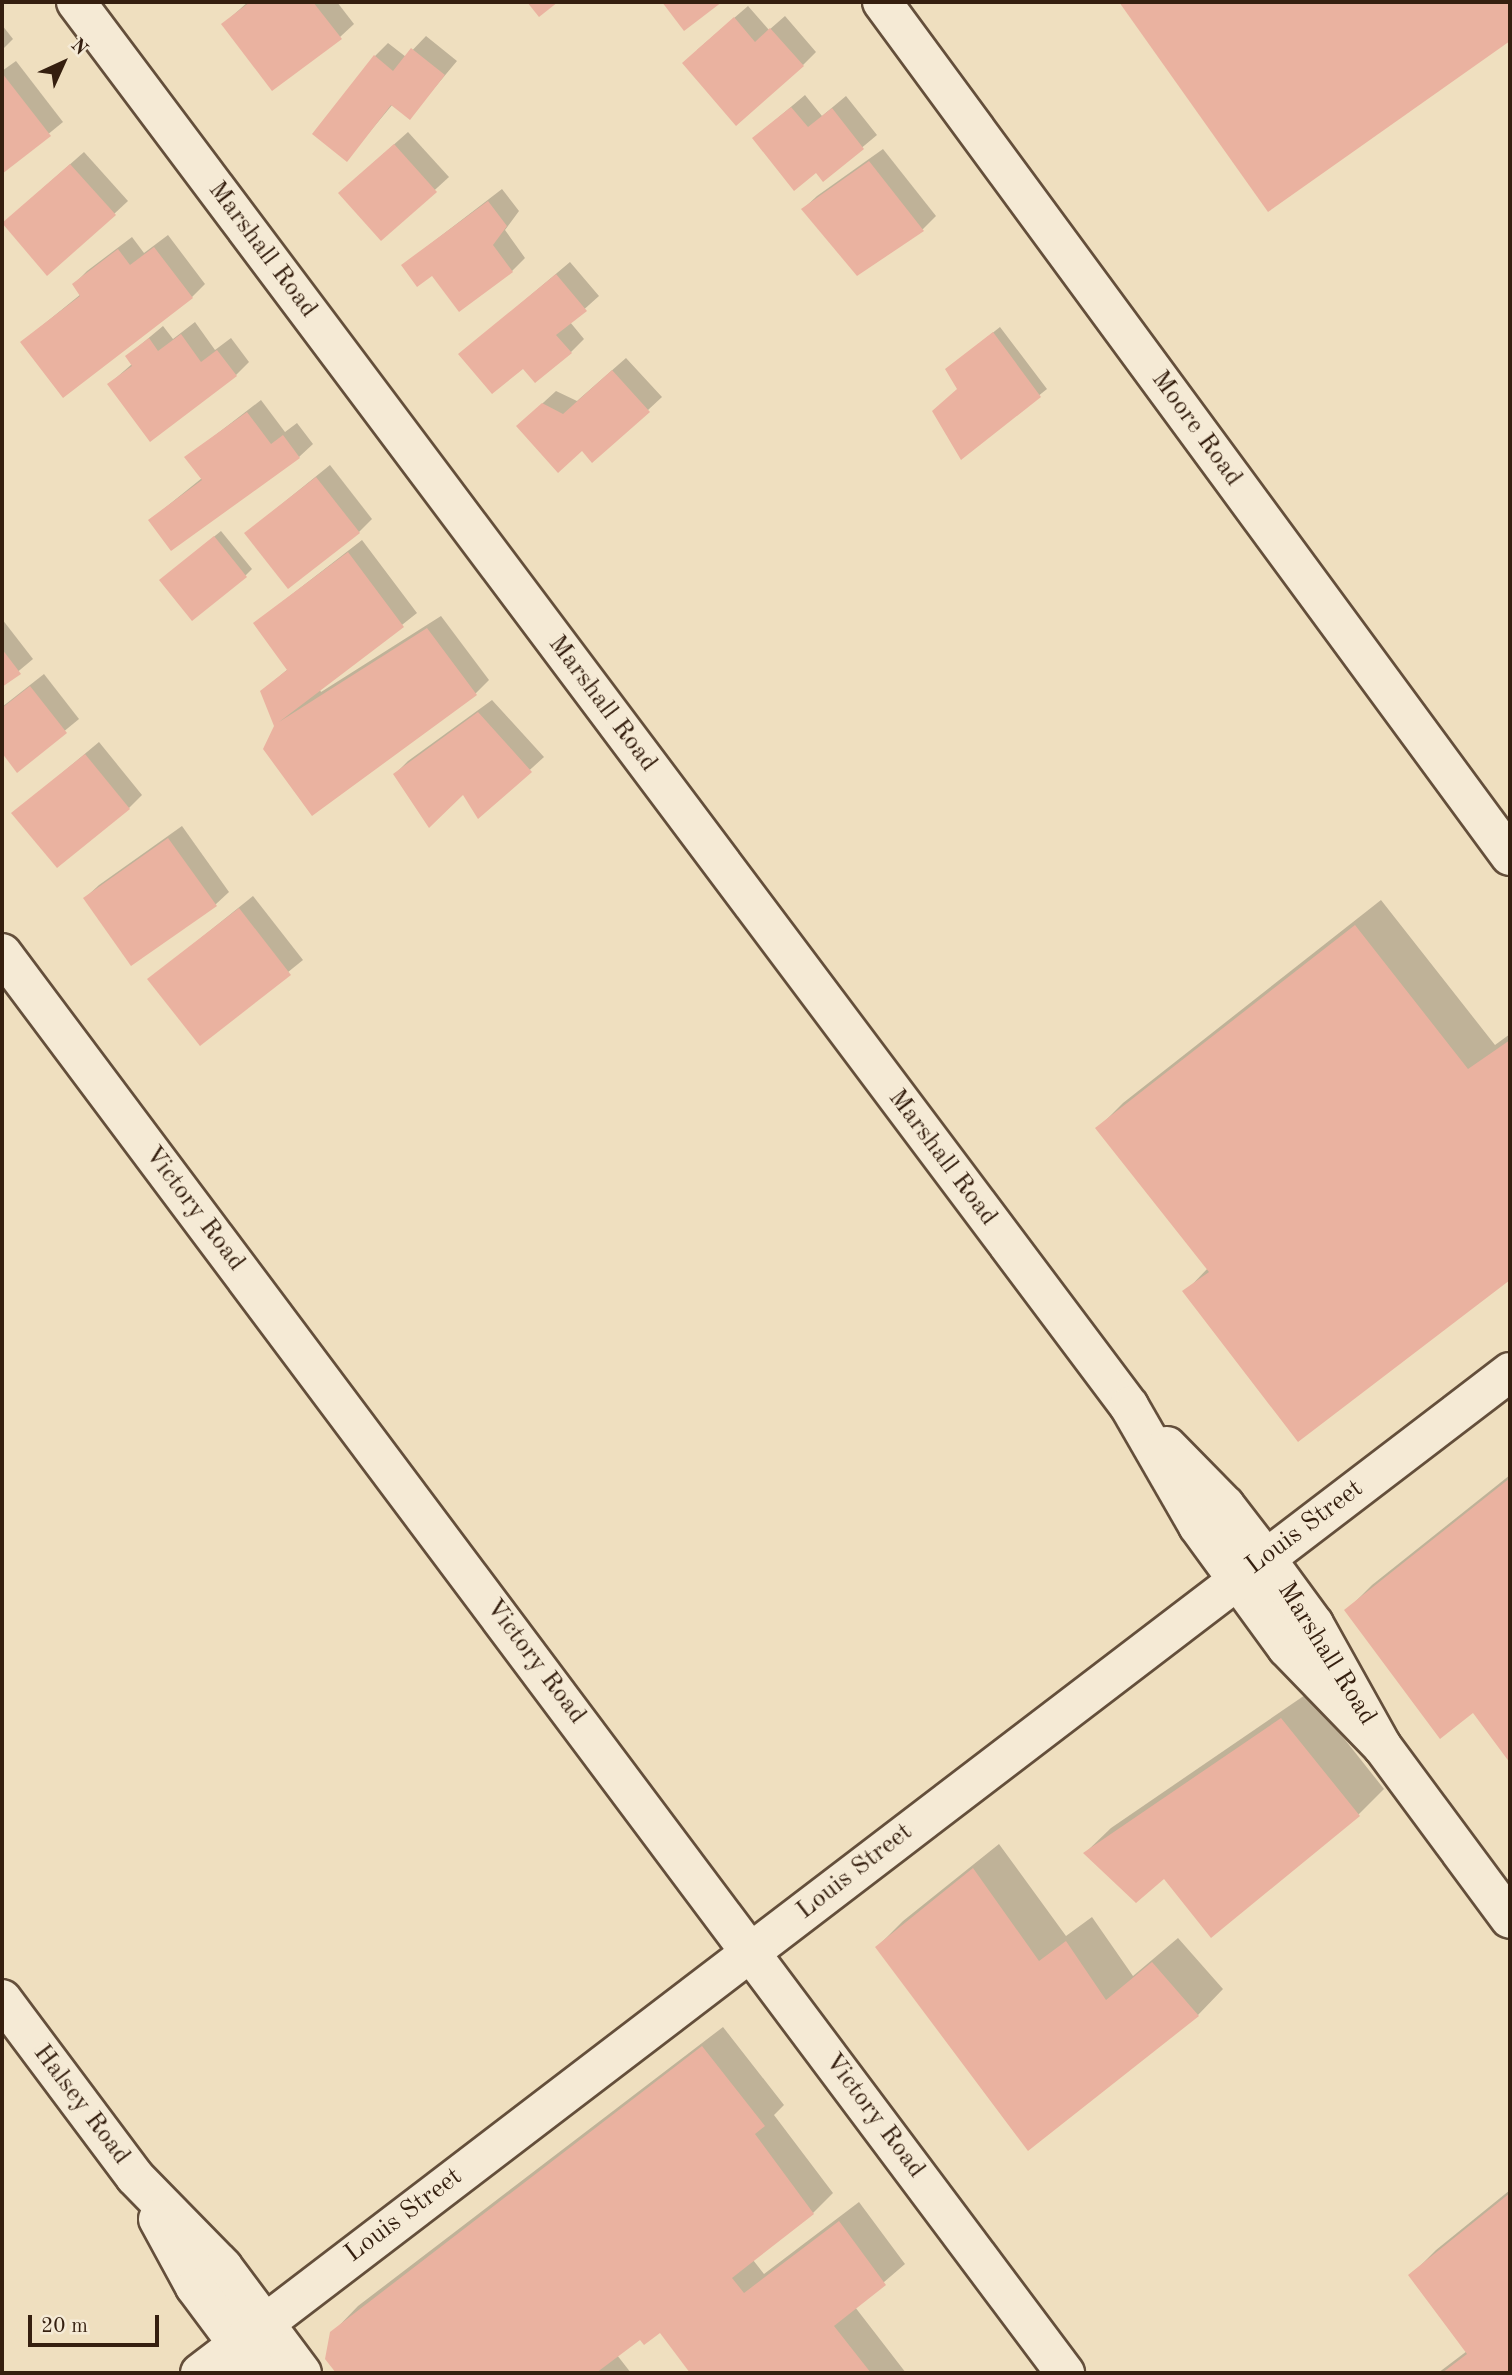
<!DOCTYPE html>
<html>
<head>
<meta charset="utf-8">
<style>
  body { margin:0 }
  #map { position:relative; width:1512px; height:2375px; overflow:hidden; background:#efdfbf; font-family:"Old Standard TT",serif }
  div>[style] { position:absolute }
  .shadow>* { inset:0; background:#0003 }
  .building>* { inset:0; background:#eab2a0 }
  .roads { filter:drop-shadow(2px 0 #644f3b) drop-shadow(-2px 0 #644f3b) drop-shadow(0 2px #644f3b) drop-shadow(0 -2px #644f3b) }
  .street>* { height:38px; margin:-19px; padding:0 19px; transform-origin:19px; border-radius:19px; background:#f5ead5 }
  span { translate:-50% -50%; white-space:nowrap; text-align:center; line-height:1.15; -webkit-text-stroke:7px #f5ead5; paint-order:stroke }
  .street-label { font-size:26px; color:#351f0f }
  .frame { position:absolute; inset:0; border:4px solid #351f0f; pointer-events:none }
  .north { position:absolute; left:28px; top:28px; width:70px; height:70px; -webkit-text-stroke:5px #f5ead5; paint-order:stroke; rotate:45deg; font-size:19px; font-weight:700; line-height:28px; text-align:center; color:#351f0f }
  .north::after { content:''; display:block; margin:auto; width:24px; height:32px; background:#351f0f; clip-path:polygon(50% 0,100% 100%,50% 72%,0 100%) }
  .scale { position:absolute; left:28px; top:2315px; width:131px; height:32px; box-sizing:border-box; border:4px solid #351f0f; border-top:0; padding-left:9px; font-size:21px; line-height:24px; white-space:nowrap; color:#351f0f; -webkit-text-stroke:5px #f5ead5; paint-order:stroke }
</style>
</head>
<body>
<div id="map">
  <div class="shadow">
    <i style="clip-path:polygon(248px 2px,337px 2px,354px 24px,340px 37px,223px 24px)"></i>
    <i style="clip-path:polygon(1121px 2px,1510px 2px,1510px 39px,1269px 210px)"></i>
    <i style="clip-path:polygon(748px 6px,769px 30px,785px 16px,816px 52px,803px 65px,697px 50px)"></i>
    <i style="clip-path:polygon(2px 25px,13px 39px,2px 50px)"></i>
    <i style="clip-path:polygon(426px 36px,457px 61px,410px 117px,393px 104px,347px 159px,375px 56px,388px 43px,406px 57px)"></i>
    <i style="clip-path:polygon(16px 61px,63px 122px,2px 172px,2px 71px)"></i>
    <i style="clip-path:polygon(805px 95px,822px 116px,846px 96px,877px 135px,823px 180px,816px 171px,754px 138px)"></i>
    <i style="clip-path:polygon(408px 132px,449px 177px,381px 239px,354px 180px)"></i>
    <i style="clip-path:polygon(883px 149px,936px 216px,923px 229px,858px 274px,803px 209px,817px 196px)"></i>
    <i style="clip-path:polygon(84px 152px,128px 201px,114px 214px,17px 211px)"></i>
    <i style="clip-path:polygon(502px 189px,519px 211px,505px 230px,525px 258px,512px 271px,432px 273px,403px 265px)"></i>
    <i style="clip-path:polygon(168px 235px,205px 284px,192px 297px,22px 342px,81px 294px,74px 284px,87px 271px,132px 237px,144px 253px)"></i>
    <i style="clip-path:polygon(570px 262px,599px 296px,570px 322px,584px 339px,571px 352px,523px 366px,461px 354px)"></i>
    <i style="clip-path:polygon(195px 322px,215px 350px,231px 338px,249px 362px,236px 375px,109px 384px,132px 364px,127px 356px,163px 326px,173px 339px)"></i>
    <i style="clip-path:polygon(1000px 327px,1047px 389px,962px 457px,959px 388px,947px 369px)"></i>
    <i style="clip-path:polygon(626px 358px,662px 397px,648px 410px,582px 449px,532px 413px,556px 391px,577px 401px)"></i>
    <i style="clip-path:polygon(261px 400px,285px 432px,297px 423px,313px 444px,299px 457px,172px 549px,150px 520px,202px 478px,187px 457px)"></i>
    <i style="clip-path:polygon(330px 465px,372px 519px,359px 532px,246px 533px)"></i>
    <i style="clip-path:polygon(221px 531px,252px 569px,245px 576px,168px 574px)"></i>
    <i style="clip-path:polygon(362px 540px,417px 613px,320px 690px,321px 692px,441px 616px,489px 680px,476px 693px,312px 813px,262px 691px,288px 669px,255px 623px)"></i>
    <i style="clip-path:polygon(2px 619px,33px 659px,2px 685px)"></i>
    <i style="clip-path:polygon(44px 674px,79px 719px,17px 770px,2px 750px,2px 707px)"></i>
    <i style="clip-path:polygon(492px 700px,544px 757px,478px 817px,464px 792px,395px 774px,408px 761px)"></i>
    <i style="clip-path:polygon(99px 742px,142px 795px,129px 808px,14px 813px)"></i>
    <i style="clip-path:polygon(182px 826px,229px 892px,215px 905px,85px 898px,99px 885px)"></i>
    <i style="clip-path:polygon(253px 896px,303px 960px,200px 1043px,150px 979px)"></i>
    <i style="clip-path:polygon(1381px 900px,1495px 1045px,1510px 1034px,1510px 1278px,1298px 1440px,1185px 1292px,1208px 1268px,1098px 1128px,1123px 1103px)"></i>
    <i style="clip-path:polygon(1510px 1475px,1510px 1760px,1473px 1711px,1346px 1611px,1372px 1585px)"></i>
    <i style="clip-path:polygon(1308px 1693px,1384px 1789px,1358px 1815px,1164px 1876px,1085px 1853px,1111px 1828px)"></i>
    <i style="clip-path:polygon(999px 1844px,1066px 1936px,1092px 1917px,1133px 1976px,1178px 1938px,1223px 1989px,1198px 2015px,1029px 2149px,877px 1947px,903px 1921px)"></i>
    <i style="clip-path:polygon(723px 2027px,784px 2105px,774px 2115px,833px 2193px,813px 2213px,753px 2260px,764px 2274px,859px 2202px,905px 2264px,855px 2307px,906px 2373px,692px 2373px,660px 2330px,641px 2337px,617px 2355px,631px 2373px,338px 2373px,327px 2359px,332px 2333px,358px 2306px)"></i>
    <i style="clip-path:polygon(1510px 2190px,1510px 2373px,1438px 2373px,1467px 2351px,1410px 2276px,1436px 2250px)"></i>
  </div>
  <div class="building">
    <i style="clip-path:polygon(250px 2px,313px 2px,342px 39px,272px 91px,221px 24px)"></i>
    <i style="clip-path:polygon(527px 2px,558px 2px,539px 17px)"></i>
    <i style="clip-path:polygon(662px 2px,722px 2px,684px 31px)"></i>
    <i style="clip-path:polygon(1119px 2px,1510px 2px,1510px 41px,1268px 212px)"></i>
    <i style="clip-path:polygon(734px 17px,755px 42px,770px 28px,804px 66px,736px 126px,682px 63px)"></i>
    <i style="clip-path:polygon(411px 48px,445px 75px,410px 120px,391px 105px,347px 162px,312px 134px,374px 55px,393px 71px)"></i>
    <i style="clip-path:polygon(2px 73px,51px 136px,2px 174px)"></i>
    <i style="clip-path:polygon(791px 107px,808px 127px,832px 108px,864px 149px,823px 182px,816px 173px,794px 191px,752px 138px)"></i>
    <i style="clip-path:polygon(394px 144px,437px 192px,381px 241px,338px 193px)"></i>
    <i style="clip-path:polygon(869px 161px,924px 231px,857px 276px,801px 209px)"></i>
    <i style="clip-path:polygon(70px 164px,116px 215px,47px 276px,2px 223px)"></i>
    <i style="clip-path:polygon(488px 201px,507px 226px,493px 245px,513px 272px,459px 312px,432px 276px,417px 287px,401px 265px)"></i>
    <i style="clip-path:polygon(154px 247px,193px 298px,63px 398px,20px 342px,80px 296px,72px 284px,118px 249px,130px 265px)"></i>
    <i style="clip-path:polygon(556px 274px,587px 311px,556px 335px,572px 353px,535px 383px,523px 369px,492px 394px,458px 354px)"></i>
    <i style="clip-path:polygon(993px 332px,1041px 397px,961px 460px,932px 411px,957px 389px,945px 369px)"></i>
    <i style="clip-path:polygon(181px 334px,201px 362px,217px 350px,237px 376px,150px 442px,107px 384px,132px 366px,125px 356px,149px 338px,158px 351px)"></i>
    <i style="clip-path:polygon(612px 370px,650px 412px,592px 463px,582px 451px,558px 473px,516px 426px,542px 403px,563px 414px)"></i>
    <i style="clip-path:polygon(247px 412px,271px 444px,283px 435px,300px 458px,171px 551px,148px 520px,202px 480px,184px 457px)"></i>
    <i style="clip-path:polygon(316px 477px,360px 533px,288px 589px,244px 533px)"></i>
    <i style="clip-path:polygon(214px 536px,247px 577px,192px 621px,159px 580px)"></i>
    <i style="clip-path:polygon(348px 552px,404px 627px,279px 722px,427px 628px,477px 695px,312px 816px,263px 749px,274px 726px,260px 691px,287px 670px,253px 623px)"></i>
    <i style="clip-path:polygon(2px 649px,21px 674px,2px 687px)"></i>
    <i style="clip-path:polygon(30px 686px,67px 733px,17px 773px,2px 753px,2px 708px)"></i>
    <i style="clip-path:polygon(478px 712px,532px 772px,478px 819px,463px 795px,429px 828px,393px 774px)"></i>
    <i style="clip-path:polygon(85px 754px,130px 809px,57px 868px,11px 813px)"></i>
    <i style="clip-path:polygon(168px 838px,217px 906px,131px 966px,83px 898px)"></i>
    <i style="clip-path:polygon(239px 908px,291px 975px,200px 1046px,147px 979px)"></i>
    <i style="clip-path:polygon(1355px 925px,1468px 1069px,1510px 1040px,1510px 1280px,1298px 1442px,1182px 1291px,1209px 1272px,1095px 1128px)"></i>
    <i style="clip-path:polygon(1510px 1478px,1510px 1763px,1473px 1713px,1440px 1739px,1344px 1610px)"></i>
    <i style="clip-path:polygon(1281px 1718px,1360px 1816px,1211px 1938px,1164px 1879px,1136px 1903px,1083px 1853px)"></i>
    <i style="clip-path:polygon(973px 1868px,1039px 1961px,1066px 1941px,1106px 2000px,1152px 1962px,1199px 2016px,1028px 2151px,875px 1947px)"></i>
    <i style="clip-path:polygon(702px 2046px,765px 2126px,755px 2134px,814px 2214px,732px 2278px,744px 2293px,839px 2221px,886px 2285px,834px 2326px,871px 2373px,690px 2373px,660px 2333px,644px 2345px,640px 2340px,596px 2373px,336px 2373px,325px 2359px,330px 2332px)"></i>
    <i style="clip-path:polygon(1510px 2193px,1510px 2373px,1442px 2373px,1467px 2354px,1408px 2275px)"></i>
  </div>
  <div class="roads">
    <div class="street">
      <i style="left:76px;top:2px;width:1755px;rotate:53.13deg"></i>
      <i style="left:1129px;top:1406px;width:138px;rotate:60.1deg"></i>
      <i style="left:1198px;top:1526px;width:151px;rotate:53.9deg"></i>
      <i style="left:1287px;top:1648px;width:136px;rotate:45.9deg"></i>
      <i style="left:882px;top:2px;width:1060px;rotate:53.67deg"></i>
      <i style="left:2px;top:953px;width:1774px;rotate:53.18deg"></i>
      <i style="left:1167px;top:1446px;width:83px;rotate:45.5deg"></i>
      <i style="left:1225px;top:1505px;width:66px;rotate:52.4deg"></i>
      <i style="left:1265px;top:1557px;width:83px;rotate:53.8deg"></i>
      <i style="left:1314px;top:1624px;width:140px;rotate:60.9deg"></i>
      <i style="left:1382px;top:1746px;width:215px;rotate:53.5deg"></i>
      <i style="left:2px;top:1999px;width:222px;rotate:53.2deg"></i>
      <i style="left:135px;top:2177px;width:126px;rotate:45.6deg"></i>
      <i style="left:223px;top:2267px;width:132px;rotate:53.3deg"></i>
      <i style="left:158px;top:2219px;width:77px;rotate:61.4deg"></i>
      <i style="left:195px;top:2287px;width:107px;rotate:53.3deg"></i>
      <i style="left:200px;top:2373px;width:1649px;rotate:-37.38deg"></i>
    </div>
  </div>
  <div class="street-label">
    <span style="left:262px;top:250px;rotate:53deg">Marshall Road</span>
    <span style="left:1196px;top:429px;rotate:54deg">Moore Road</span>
    <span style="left:602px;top:704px;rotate:53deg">Marshall Road</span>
    <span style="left:942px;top:1158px;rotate:53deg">Marshall Road</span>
    <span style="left:194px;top:1209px;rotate:53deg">Victory Road</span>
    <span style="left:1305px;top:1528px;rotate:-37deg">Louis Street</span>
    <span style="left:1326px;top:1654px;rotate:58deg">Marshall Road</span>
    <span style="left:535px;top:1662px;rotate:53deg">Victory Road</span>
    <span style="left:855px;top:1872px;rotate:-38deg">Louis Street</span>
    <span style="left:81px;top:2105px;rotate:53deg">Halsey Road</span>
    <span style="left:874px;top:2116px;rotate:53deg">Victory Road</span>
    <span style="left:404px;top:2216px;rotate:-37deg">Louis Street</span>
  </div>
  <div class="frame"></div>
  <div class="north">N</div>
  <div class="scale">20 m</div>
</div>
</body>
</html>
